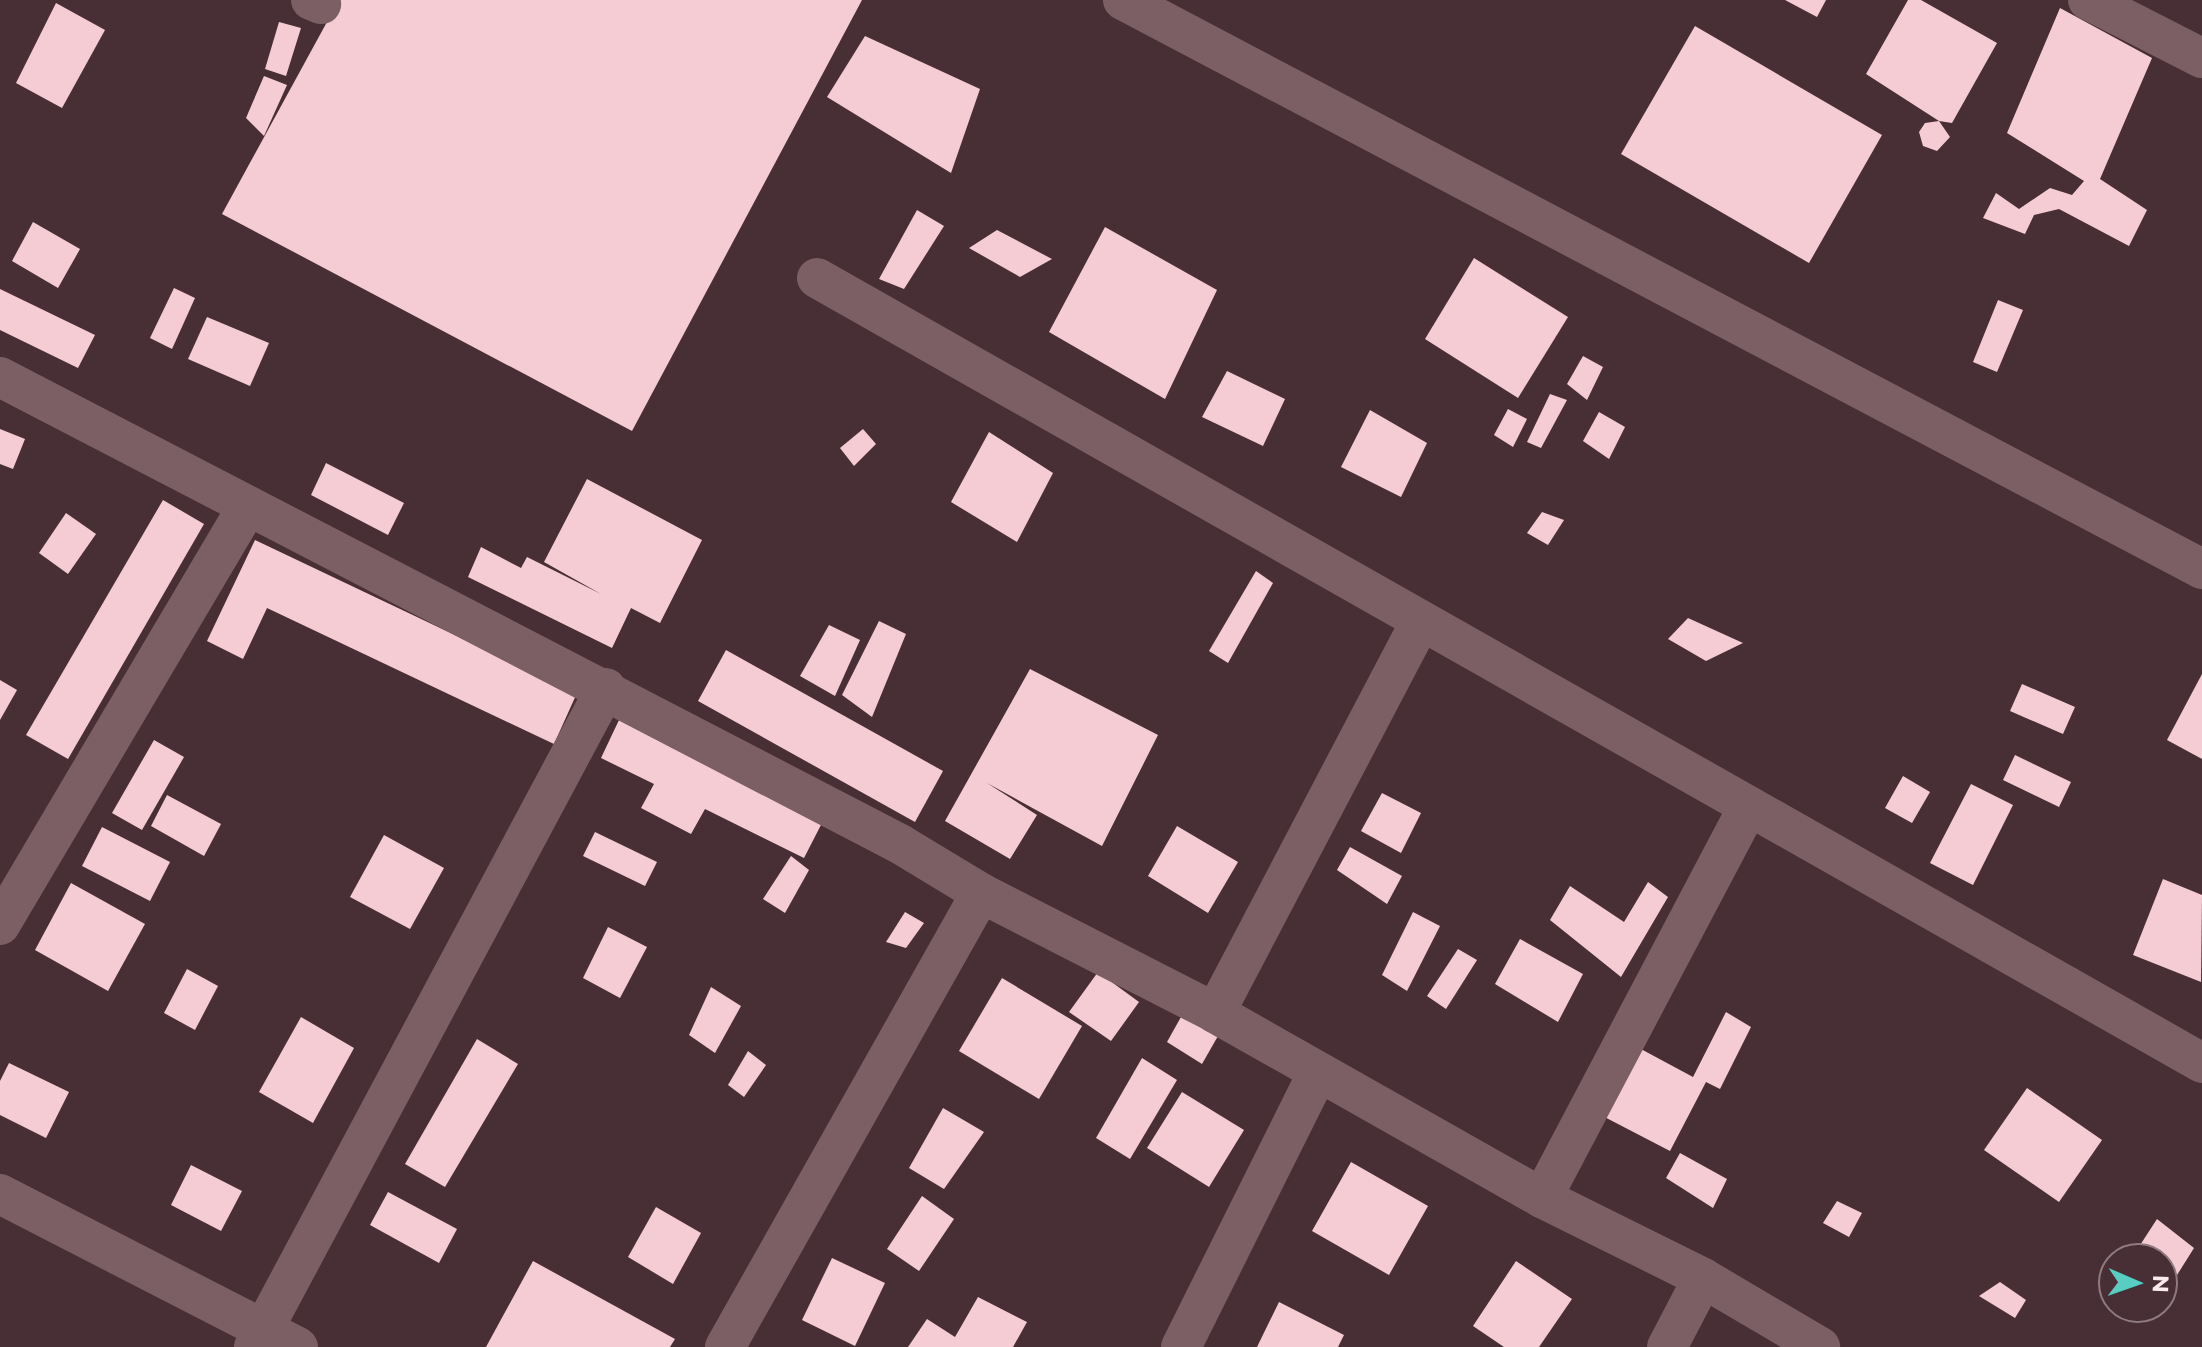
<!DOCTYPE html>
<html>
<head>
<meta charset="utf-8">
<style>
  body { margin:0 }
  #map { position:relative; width:2202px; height:1347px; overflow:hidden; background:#482f35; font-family:Montserrat,sans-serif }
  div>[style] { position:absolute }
  .building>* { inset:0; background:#f6ccd4 }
  .street>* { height:40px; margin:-20px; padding:0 20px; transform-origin:20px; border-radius:20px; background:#7b5f64 }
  span { translate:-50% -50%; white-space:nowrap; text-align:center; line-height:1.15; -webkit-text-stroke:8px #482f35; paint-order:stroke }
  .north { position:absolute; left:2098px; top:1243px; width:80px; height:80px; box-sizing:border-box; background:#482f35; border:2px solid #8f7a7f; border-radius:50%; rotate:92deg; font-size:22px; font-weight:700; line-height:32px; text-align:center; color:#faeaed }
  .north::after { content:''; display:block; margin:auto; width:28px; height:36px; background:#57cec1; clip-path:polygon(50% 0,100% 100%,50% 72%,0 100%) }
</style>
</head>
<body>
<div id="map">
  <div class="building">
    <i style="clip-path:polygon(339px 0,862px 0,632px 431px,222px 214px)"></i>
    <i style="clip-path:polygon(1785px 0,1826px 0,1817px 17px)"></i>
    <i style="clip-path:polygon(1908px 0,1921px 0,1997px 43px,1952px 123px,1939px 121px,1950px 137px,1937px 151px,1923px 146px,1919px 132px,1925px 123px,1939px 121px,1866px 74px)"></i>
    <i style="clip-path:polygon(56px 3px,105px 30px,62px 108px,16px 83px)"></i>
    <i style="clip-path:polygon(2060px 8px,2152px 58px,2100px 179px,2147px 210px,2129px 246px,2059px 209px,2034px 215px,2025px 234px,1983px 218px,1996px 193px,2019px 209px,2050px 188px,2072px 195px,2084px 181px,2007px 133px)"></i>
    <i style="clip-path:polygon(279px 22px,301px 28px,286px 76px,265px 69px)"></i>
    <i style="clip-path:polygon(1695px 26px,1882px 135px,1809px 263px,1621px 154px)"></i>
    <i style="clip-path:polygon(865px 36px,980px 89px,951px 173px,827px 97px)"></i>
    <i style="clip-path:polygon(264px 76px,287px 85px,264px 136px,246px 118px)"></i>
    <i style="clip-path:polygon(917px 210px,944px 226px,904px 289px,879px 279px)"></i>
    <i style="clip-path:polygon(33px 222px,80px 249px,58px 288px,12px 261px)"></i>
    <i style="clip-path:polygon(1105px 227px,1217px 290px,1165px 399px,1049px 332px)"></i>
    <i style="clip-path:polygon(997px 230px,1052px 259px,1020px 277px,969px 248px)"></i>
    <i style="clip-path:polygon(1474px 258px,1568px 317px,1518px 398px,1425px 339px)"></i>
    <i style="clip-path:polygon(174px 288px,195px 298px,172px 349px,150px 338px)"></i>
    <i style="clip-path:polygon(0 289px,95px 335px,78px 368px,0 330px)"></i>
    <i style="clip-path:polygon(1998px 300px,2023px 310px,1997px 372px,1973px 362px)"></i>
    <i style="clip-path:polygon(207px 317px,269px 343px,250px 386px,188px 359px)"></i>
    <i style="clip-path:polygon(1583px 356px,1603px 367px,1587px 400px,1567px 384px)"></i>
    <i style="clip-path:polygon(1227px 371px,1285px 399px,1263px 446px,1202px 417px)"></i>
    <i style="clip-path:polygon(1550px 394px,1567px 400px,1541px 448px,1527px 442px)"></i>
    <i style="clip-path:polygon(1508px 409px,1527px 419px,1513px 447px,1494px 435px)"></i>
    <i style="clip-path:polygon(1370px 410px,1427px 443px,1401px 497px,1341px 467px)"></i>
    <i style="clip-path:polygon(1599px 412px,1625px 427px,1609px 459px,1583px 441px)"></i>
    <i style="clip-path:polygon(0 429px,25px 439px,13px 469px,0 464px)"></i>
    <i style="clip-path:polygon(863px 429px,876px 444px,854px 466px,840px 448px)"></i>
    <i style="clip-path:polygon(989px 432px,1053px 473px,1017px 542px,951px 502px)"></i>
    <i style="clip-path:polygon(326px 463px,404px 503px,388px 535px,311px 495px)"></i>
    <i style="clip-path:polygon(587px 479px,702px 540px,660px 623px,631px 608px,612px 648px,468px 577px,481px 547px,521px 568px,527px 557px,601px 594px,544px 562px)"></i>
    <i style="clip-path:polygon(163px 500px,204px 524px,68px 759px,26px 735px)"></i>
    <i style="clip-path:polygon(1542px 512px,1564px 520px,1548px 545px,1527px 533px)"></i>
    <i style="clip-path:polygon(66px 513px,96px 534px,68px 574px,39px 553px)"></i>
    <i style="clip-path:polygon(255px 540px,577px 693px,554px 744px,267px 608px,243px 659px,207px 641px)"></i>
    <i style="clip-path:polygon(1256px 571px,1273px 583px,1228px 663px,1209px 651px)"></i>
    <i style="clip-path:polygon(1688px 618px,1743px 643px,1706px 661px,1668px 639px)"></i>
    <i style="clip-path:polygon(879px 621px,906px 634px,872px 717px,842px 695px)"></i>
    <i style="clip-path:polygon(829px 625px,860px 640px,835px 696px,800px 676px)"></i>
    <i style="clip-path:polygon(726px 650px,943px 771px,915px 822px,698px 701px)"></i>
    <i style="clip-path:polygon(1030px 669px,1158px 735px,1102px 846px,987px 783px,1037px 815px,1010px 859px,945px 821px)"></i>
    <i style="clip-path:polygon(2202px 674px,2202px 759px,2167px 740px)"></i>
    <i style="clip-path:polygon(0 680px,17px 690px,0 720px)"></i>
    <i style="clip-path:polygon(2022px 684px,2075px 707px,2063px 734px,2010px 711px)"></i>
    <i style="clip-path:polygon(619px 720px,823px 821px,804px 858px,705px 809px,691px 834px,641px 808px,654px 784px,601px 758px)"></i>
    <i style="clip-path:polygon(154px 740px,184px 757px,142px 830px,112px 813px)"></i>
    <i style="clip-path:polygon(2015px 755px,2071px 782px,2059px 807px,2003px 780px)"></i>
    <i style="clip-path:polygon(1903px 776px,1930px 792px,1912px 823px,1885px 808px)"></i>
    <i style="clip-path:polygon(1971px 784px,2013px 805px,1973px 885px,1930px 863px)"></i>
    <i style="clip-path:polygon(1382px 793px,1421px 813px,1401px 853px,1361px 831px)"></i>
    <i style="clip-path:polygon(167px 795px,221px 824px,204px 856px,151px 826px)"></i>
    <i style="clip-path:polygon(1177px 826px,1238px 862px,1208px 913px,1148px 876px)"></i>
    <i style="clip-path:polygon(102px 827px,170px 862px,150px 901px,82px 866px)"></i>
    <i style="clip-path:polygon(595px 832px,657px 862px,645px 886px,583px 856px)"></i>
    <i style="clip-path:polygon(384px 835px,444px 868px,410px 929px,350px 897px)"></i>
    <i style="clip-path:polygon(1350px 847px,1402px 876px,1387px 904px,1337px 870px)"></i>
    <i style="clip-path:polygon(791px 856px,809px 870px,785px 913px,763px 899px)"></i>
    <i style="clip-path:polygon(2163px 879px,2202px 895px,2201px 982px,2133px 955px)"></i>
    <i style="clip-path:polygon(1648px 882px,1668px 897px,1621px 977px,1550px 920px,1570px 886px,1624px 922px)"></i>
    <i style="clip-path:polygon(71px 883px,145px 924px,108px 991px,35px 950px)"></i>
    <i style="clip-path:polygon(905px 912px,924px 923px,906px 948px,886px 942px)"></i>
    <i style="clip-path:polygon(1413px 912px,1440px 926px,1407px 991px,1382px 975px)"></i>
    <i style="clip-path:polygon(608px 927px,647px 947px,620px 998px,583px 978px)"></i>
    <i style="clip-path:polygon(1520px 939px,1583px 974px,1558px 1022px,1495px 984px)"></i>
    <i style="clip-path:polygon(1458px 949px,1477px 960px,1446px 1009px,1427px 996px)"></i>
    <i style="clip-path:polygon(187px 969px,218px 986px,195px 1030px,164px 1013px)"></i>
    <i style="clip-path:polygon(1098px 972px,1139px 1002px,1111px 1041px,1069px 1012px)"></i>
    <i style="clip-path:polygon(1002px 978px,1082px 1026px,1039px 1099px,959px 1051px)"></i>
    <i style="clip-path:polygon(711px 987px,741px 1006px,715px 1053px,689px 1035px)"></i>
    <i style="clip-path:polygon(1186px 1008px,1222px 1029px,1202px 1064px,1167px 1042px)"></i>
    <i style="clip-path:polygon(1726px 1012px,1751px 1027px,1720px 1089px,1706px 1082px,1670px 1151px,1591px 1110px,1626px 1041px,1693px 1077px)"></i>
    <i style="clip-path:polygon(301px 1017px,354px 1048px,313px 1123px,259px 1092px)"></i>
    <i style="clip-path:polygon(477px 1039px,518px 1064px,445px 1187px,405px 1164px)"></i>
    <i style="clip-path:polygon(748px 1051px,766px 1065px,744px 1097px,728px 1085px)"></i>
    <i style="clip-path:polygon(1142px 1058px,1177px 1080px,1130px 1159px,1096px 1138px)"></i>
    <i style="clip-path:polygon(9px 1063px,69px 1092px,46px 1138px,0 1115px,0 1081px)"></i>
    <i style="clip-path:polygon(2027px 1088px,2102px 1140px,2059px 1202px,1984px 1150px)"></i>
    <i style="clip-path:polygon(1182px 1092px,1244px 1130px,1209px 1187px,1147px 1148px)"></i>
    <i style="clip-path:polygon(943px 1108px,984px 1132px,944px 1189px,909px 1168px)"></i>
    <i style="clip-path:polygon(1680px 1153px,1727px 1179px,1713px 1208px,1666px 1178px)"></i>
    <i style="clip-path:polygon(1351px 1162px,1428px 1206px,1389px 1275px,1312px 1231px)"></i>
    <i style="clip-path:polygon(191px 1165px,242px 1191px,221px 1231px,171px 1205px)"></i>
    <i style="clip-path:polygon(388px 1192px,457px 1229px,439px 1263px,370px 1225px)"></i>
    <i style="clip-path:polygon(922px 1196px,954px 1219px,919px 1271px,887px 1249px)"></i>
    <i style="clip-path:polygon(1837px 1201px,1862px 1213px,1849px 1237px,1823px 1223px)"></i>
    <i style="clip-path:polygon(656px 1207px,701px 1233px,673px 1284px,628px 1257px)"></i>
    <i style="clip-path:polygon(2157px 1219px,2194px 1248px,2162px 1299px,2162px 1259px,2131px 1259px)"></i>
    <i style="clip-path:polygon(832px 1258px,885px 1283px,855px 1346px,802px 1320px)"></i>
    <i style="clip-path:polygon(533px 1261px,675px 1339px,670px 1347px,486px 1347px)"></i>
    <i style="clip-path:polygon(1516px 1261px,1572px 1299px,1539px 1347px,1504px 1347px,1473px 1326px)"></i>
    <i style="clip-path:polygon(2000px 1282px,2026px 1300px,2015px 1318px,1979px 1296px)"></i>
    <i style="clip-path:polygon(978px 1297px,1027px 1322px,1013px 1347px,908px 1347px,927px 1319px,955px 1337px)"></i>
    <i style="clip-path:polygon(1279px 1302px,1344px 1335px,1338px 1347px,1257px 1347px)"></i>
  </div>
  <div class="street">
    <i style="left:311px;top:0;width:11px;rotate:22deg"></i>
    <i style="left:1123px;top:0;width:1220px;rotate:27.8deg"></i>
    <i style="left:2088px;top:0;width:128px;rotate:27deg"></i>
    <i style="left:817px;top:278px;width:1592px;rotate:29.54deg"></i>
    <i style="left:0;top:377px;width:1014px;rotate:27.42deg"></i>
    <i style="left:900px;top:844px;width:95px;rotate:31.2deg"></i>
    <i style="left:981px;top:893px;width:263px;rotate:27.1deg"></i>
    <i style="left:1215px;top:1013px;width:376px;rotate:29.5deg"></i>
    <i style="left:1542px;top:1198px;width:180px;rotate:26.4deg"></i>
    <i style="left:1703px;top:1278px;width:136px;rotate:30.5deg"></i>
    <i style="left:0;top:925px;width:487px;rotate:-59.4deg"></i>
    <i style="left:1215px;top:1013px;width:443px;rotate:-62.3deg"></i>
    <i style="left:0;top:1194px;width:335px;rotate:27.2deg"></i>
    <i style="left:1542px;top:1198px;width:443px;rotate:-62.2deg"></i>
    <i style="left:254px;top:1347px;width:747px;rotate:-61.89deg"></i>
    <i style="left:725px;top:1347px;width:521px;rotate:-60.58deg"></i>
    <i style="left:1181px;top:1347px;width:305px;rotate:-63.5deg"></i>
    <i style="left:1667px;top:1347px;width:78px;rotate:-62.4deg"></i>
  </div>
  <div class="north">N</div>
</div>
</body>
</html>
